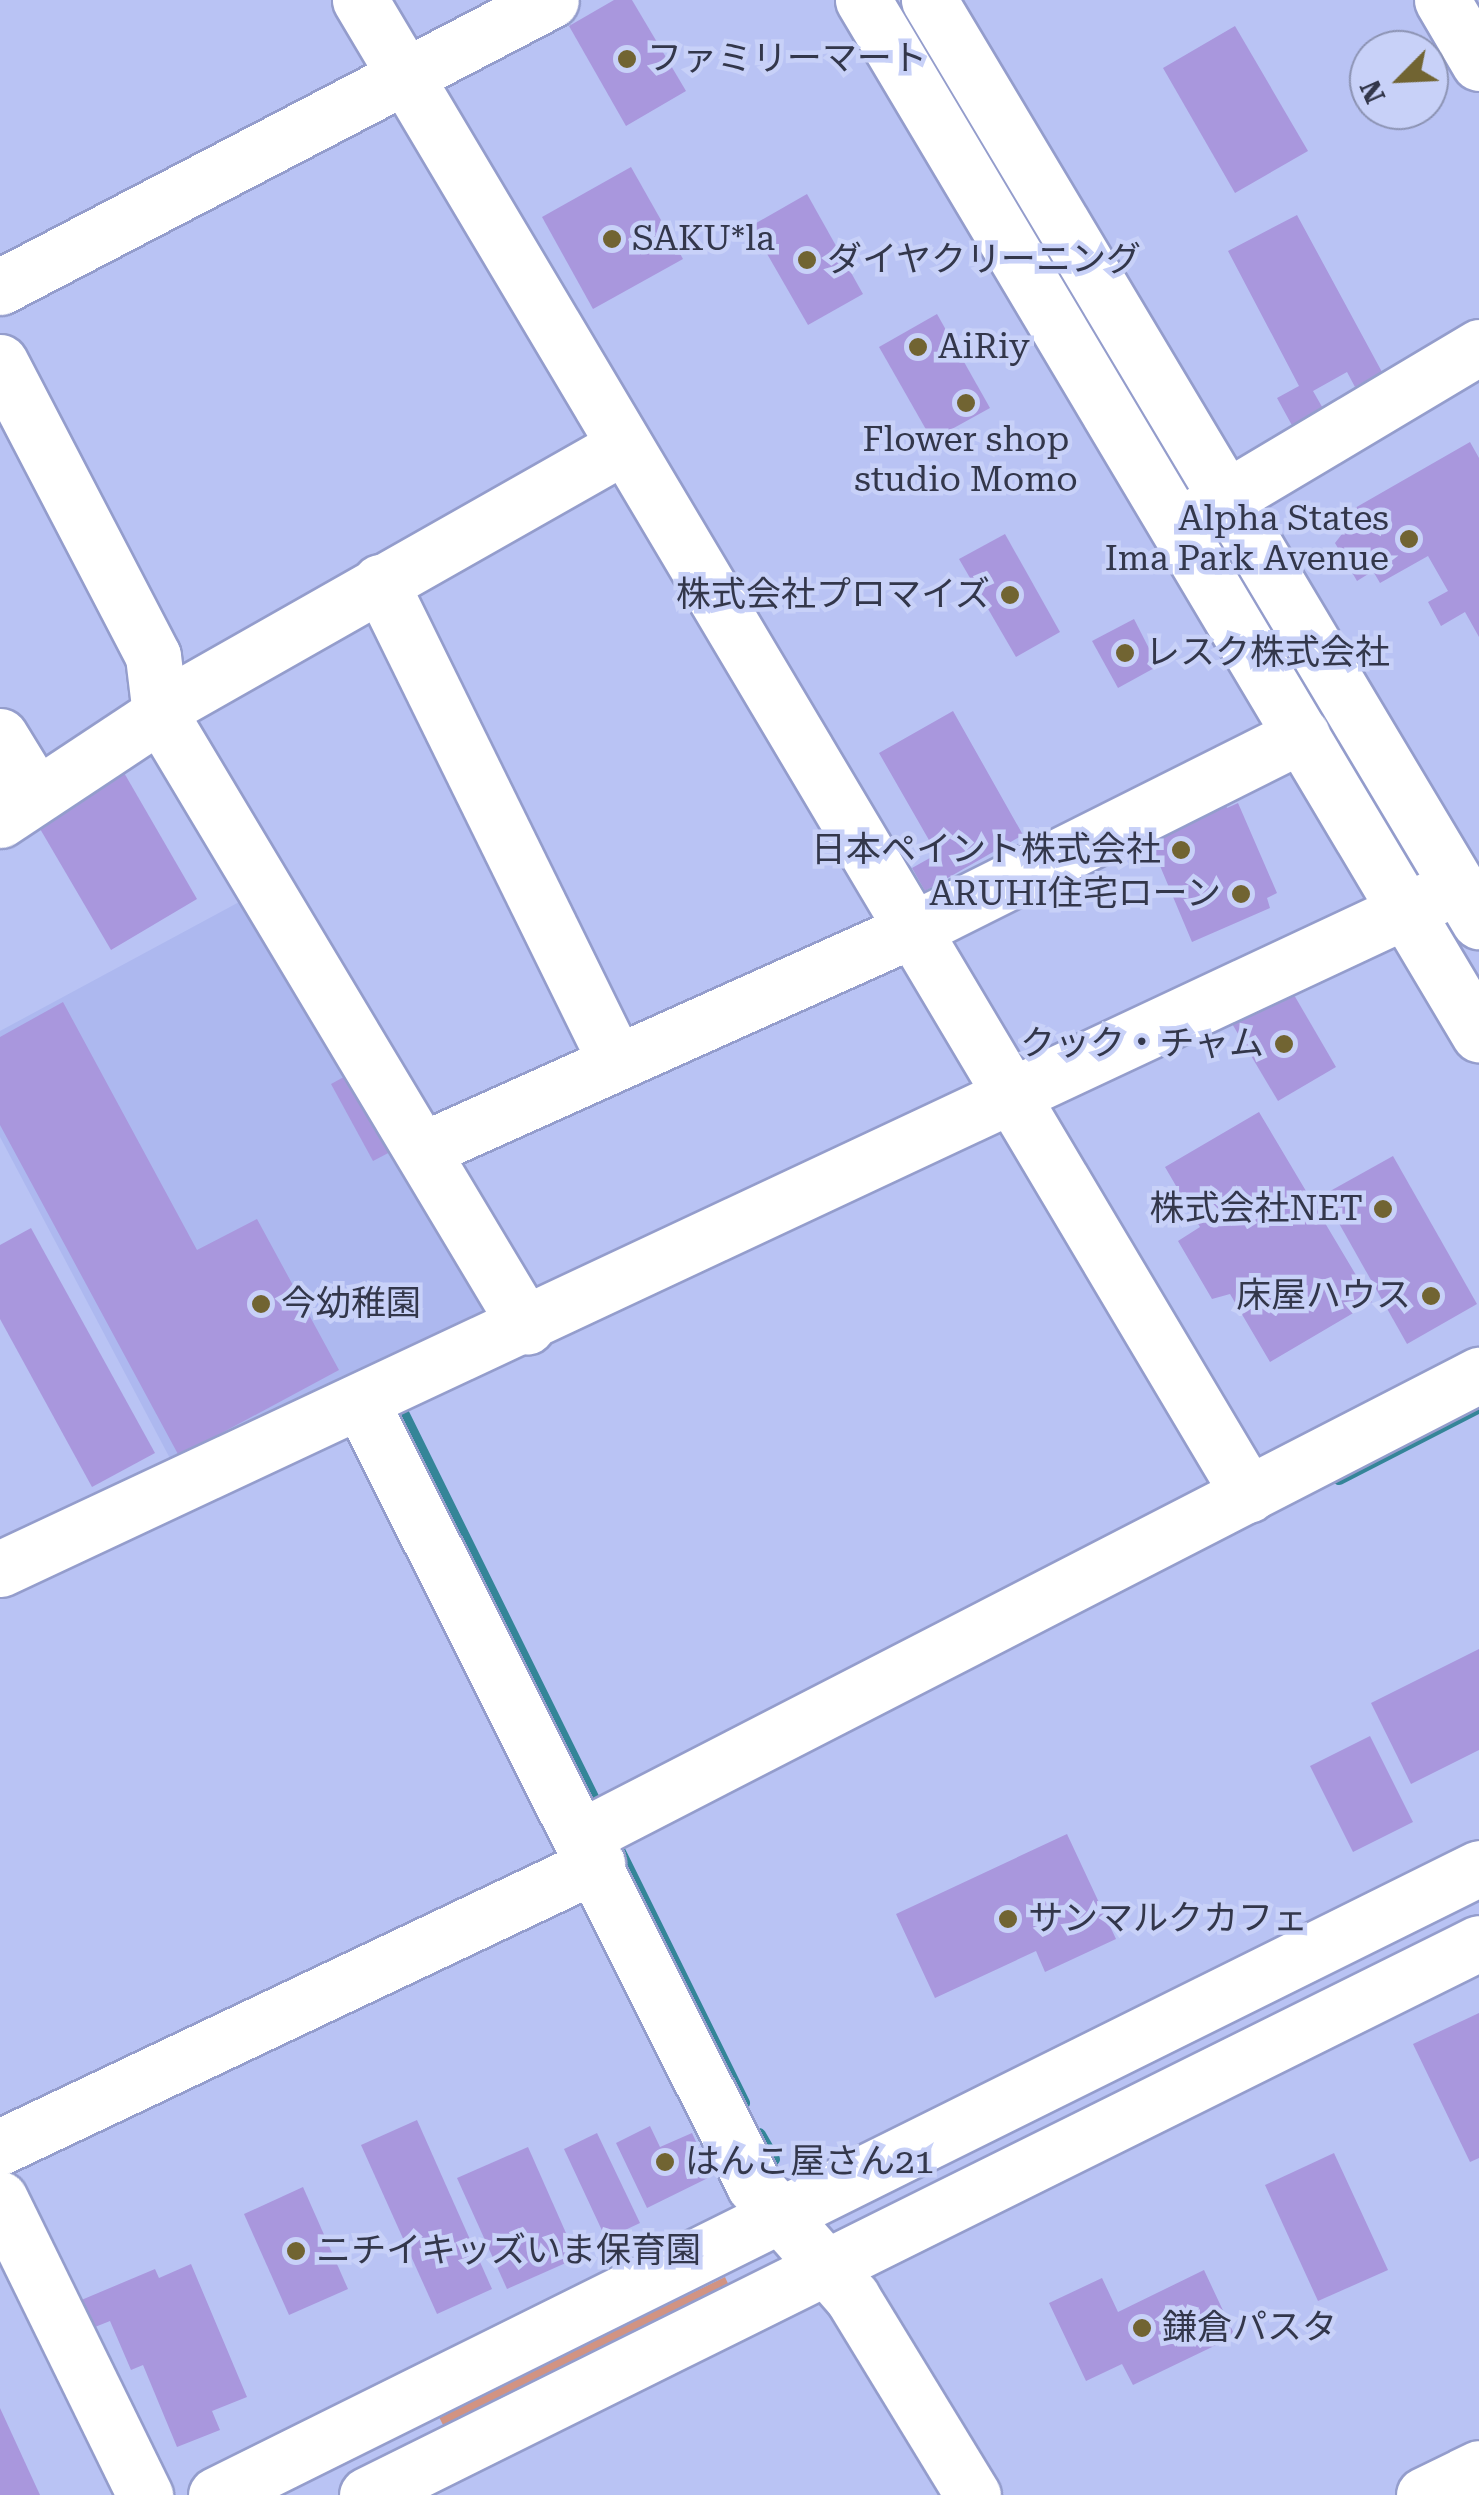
<!DOCTYPE html>
<html>
<head>
<meta charset="utf-8">
<style>
  body { margin:0 }
  #map { position:relative; width:1479px; height:2495px; overflow:hidden; background:#b9c3f4; font-family:"Roboto Serif","Noto Sans JP",serif }
  div>[style] { position:absolute }
  .built>* { inset:0; background:#adb8ef }
  .green>* { inset:0; background:#d29382 }
  .stream>* { height:14px; margin:-7px; padding:0 7px; transform-origin:7px; border-radius:7px; background:#348598 }
  .building>* { inset:0; background:#a997dd }
  .roads { filter:drop-shadow(2px 0 #949dcc) drop-shadow(-2px 0 #949dcc) drop-shadow(0 2px #949dcc) drop-shadow(0 -2px #949dcc) }
  .minor>* { height:55px; margin:-27.5px; padding:0 27.5px; transform-origin:27.5px; border-radius:27.5px; background:#fff }
  .dots>* { width:28px; height:28px; translate:-50% -50%; box-sizing:border-box; border:5px solid #c8d1f8; border-radius:50% }
  span { translate:-50% -50%; white-space:nowrap; text-align:center; line-height:1.15; -webkit-text-stroke:9px #c8d1f8; paint-order:stroke }
  .poi-label { font-size:35px; color:#33374b }
  .left { translate:0 -50%; text-align:left }
  .right { translate:-100% -50%; text-align:right }
  .north { position:absolute; left:1349px; top:30px; width:100px; height:100px; box-sizing:border-box; background:#c8d1f8; border:2px solid #8c93b3; border-radius:50%; rotate:246deg; font-size:28px; font-weight:700; line-height:40px; text-align:center; color:#33374b }
  .north::after { content:''; display:block; margin:auto; width:35px; height:45px; background:#716432; clip-path:polygon(50% 0,100% 100%,50% 72%,0 100%) }
</style>
</head>
<body>
<div id="map">
  <div class="built">
    <i style="clip-path:polygon(254px 894px,493px 1318px,173px 1464px,0 1137px,0 1031px)"></i>
  </div>
  <div class="green">
    <i style="clip-path:polygon(725px 2277px,731px 2290px,445px 2429px,438px 2415px)"></i>
  </div>
  <div class="stream">
    <i style="left:402px;top:1413px;width:449px;rotate:63.7deg"></i>
    <i style="left:1339px;top:1478px;width:157px;rotate:-27.2deg"></i>
    <i style="left:615px;top:1844px;width:289px;rotate:63.7deg"></i>
    <i style="left:759px;top:2135px;width:28px;rotate:60deg"></i>
  </div>
  <div class="building">
    <i style="clip-path:polygon(614px 0,632px 0,686px 91px,626px 126px,569px 26px)"></i>
    <i style="clip-path:polygon(1235px 26px,1308px 151px,1235px 193px,1163px 68px)"></i>
    <i style="clip-path:polygon(631px 167px,683px 259px,593px 309px,542px 217px)"></i>
    <i style="clip-path:polygon(807px 194px,863px 294px,808px 325px,751px 226px)"></i>
    <i style="clip-path:polygon(1297px 215px,1382px 372px,1355px 387px,1347px 372px,1313px 391px,1325px 412px,1294px 429px,1277px 398px,1299px 386px,1228px 251px)"></i>
    <i style="clip-path:polygon(937px 314px,990px 408px,932px 440px,879px 347px)"></i>
    <i style="clip-path:polygon(1470px 442px,1479px 458px,1479px 637px,1465px 612px,1441px 626px,1428px 602px,1448px 591px,1428px 556px,1380px 583px,1373px 571px,1357px 581px,1335px 543px,1342px 534px,1334px 520px)"></i>
    <i style="clip-path:polygon(1005px 534px,1060px 632px,1016px 657px,959px 559px)"></i>
    <i style="clip-path:polygon(1134px 619px,1158px 666px,1118px 688px,1092px 641px)"></i>
    <i style="clip-path:polygon(953px 711px,1023px 835px,925px 891px,912px 868px,937px 854px,879px 753px)"></i>
    <i style="clip-path:polygon(123px 771px,197px 899px,111px 950px,36px 822px)"></i>
    <i style="clip-path:polygon(1225px 801px,1227px 808px,1238px 803px,1277px 893px,1267px 898px,1270px 908px,1192px 942px,1147px 835px)"></i>
    <i style="clip-path:polygon(1290px 988px,1336px 1067px,1278px 1101px,1231px 1022px)"></i>
    <i style="clip-path:polygon(63px 1002px,197px 1250px,257px 1219px,339px 1370px,179px 1456px,0 1125px,0 1037px)"></i>
    <i style="clip-path:polygon(353px 1072px,394px 1150px,373px 1161px,331px 1084px)"></i>
    <i style="clip-path:polygon(1259px 1112px,1372px 1302px,1270px 1362px,1230px 1294px,1212px 1299px,1178px 1241px,1200px 1227px,1165px 1167px)"></i>
    <i style="clip-path:polygon(1393px 1156px,1477px 1304px,1407px 1344px,1323px 1195px)"></i>
    <i style="clip-path:polygon(31px 1228px,155px 1453px,92px 1487px,0 1319px,0 1245px)"></i>
    <i style="clip-path:polygon(1479px 1649px,1479px 1750px,1411px 1784px,1371px 1703px)"></i>
    <i style="clip-path:polygon(1370px 1736px,1413px 1822px,1353px 1852px,1310px 1766px)"></i>
    <i style="clip-path:polygon(1067px 1834px,1116px 1939px,1045px 1972px,1036px 1951px,935px 1998px,896px 1914px)"></i>
    <i style="clip-path:polygon(1479px 2013px,1479px 2158px,1470px 2162px,1413px 2044px)"></i>
    <i style="clip-path:polygon(417px 2120px,492px 2289px,437px 2314px,361px 2145px)"></i>
    <i style="clip-path:polygon(650px 2126px,660px 2147px,692px 2133px,712px 2176px,647px 2208px,616px 2143px)"></i>
    <i style="clip-path:polygon(597px 2133px,640px 2223px,606px 2239px,564px 2149px)"></i>
    <i style="clip-path:polygon(528px 2147px,577px 2258px,507px 2289px,457px 2178px)"></i>
    <i style="clip-path:polygon(1334px 2153px,1388px 2270px,1318px 2301px,1265px 2185px)"></i>
    <i style="clip-path:polygon(303px 2187px,348px 2289px,289px 2315px,244px 2214px)"></i>
    <i style="clip-path:polygon(191px 2264px,247px 2397px,212px 2411px,220px 2430px,177px 2447px,143px 2365px,131px 2370px,110px 2321px,90px 2329px,79px 2301px,155px 2269px,159px 2278px)"></i>
    <i style="clip-path:polygon(1204px 2270px,1235px 2336px,1133px 2385px,1122px 2364px,1086px 2381px,1049px 2303px,1102px 2278px,1118px 2312px)"></i>
    <i style="clip-path:polygon(0 2408px,40px 2495px,0 2495px)"></i>
  </div>
  <div class="roads">
    <div class="minor">
      <i style="left:360px;top:0;width:1739px;rotate:59.26deg"></i>
      <i style="left:863px;top:0;width:1204px;rotate:59.22deg"></i>
      <i style="left:929px;top:0;width:1073px;rotate:59.16deg"></i>
      <i style="left:1442px;top:0;width:73px;rotate:59.6deg"></i>
      <i style="left:0;top:287px;width:621px;rotate:-27.51deg"></i>
      <i style="left:0;top:362px;width:331px;rotate:62.5deg"></i>
      <i style="left:153px;top:656px;width:58px;rotate:83.1deg"></i>
      <i style="left:160px;top:714px;width:714px;rotate:59.09deg"></i>
      <i style="left:1194px;top:517px;width:332px;rotate:-30.8deg"></i>
      <i style="left:380px;top:582px;width:535px;rotate:63.82deg"></i>
      <i style="left:160px;top:709px;width:533px;rotate:-29.55deg"></i>
      <i style="left:0;top:736px;width:67px;rotate:58.4deg"></i>
      <i style="left:0;top:820px;width:192px;rotate:-33.5deg"></i>
      <i style="left:422px;top:1150px;width:537px;rotate:-24.18deg"></i>
      <i style="left:912px;top:930px;width:436px;rotate:-26.6deg"></i>
      <i style="left:362px;top:1404px;width:874px;rotate:63.35deg"></i>
      <i style="left:754px;top:2185px;width:149px;rotate:48.8deg"></i>
      <i style="left:852px;top:2297px;width:232px;rotate:58.6deg"></i>
      <i style="left:0;top:1569px;width:1610px;rotate:-25.1deg"></i>
      <i style="left:583px;top:1836px;width:1008px;rotate:-27.23deg"></i>
      <i style="left:0;top:2147px;width:661px;rotate:-25.36deg"></i>
      <i style="left:0;top:2199px;width:330px;rotate:63.9deg"></i>
      <i style="left:216px;top:2495px;width:1410px;rotate:-26.4deg"></i>
      <i style="left:367px;top:2495px;width:1241px;rotate:-26.4deg"></i>
      <i style="left:1424px;top:2495px;width:61px;rotate:-26.1deg"></i>
    </div>
  </div>
  <div class="dots">
    <i style="left:627px;top:59px;background:#716432"></i>
    <i style="left:612px;top:239px;background:#716432"></i>
    <i style="left:807px;top:260px;background:#716432"></i>
    <i style="left:918px;top:347px;background:#716432"></i>
    <i style="left:966px;top:403px;background:#716432"></i>
    <i style="left:1409px;top:539px;background:#716432"></i>
    <i style="left:1010px;top:595px;background:#716432"></i>
    <i style="left:1125px;top:653px;background:#716432"></i>
    <i style="left:1181px;top:850px;background:#716432"></i>
    <i style="left:1241px;top:894px;background:#716432"></i>
    <i style="left:1284px;top:1044px;background:#716432"></i>
    <i style="left:1383px;top:1209px;background:#716432"></i>
    <i style="left:1431px;top:1296px;background:#716432"></i>
    <i style="left:261px;top:1304px;background:#716432"></i>
    <i style="left:1008px;top:1919px;background:#716432"></i>
    <i style="left:665px;top:2162px;background:#716432"></i>
    <i style="left:296px;top:2251px;background:#716432"></i>
    <i style="left:1142px;top:2328px;background:#716432"></i>
  </div>
  <div class="poi-label">
    <span class="left" style="left:647px;top:59px">ファミリーマート</span>
    <span class="left" style="left:632px;top:239px">SAKU*la</span>
    <span class="left" style="left:827px;top:260px">ダイヤクリーニング</span>
    <span class="left" style="left:938px;top:347px">AiRiy</span>
    <span style="left:966px;top:460px">Flower shop<br>studio Momo</span>
    <span class="right" style="left:1389px;top:539px">Alpha States<br>Ima Park Avenue</span>
    <span class="right" style="left:990px;top:595px">株式会社プロマイズ</span>
    <span class="left" style="left:1145px;top:653px">レスク株式会社</span>
    <span class="right" style="left:1161px;top:850px">日本ペイント株式会社</span>
    <span class="right" style="left:1221px;top:894px">ARUHI住宅ローン</span>
    <span class="right" style="left:1264px;top:1044px">クック・チャム</span>
    <span class="right" style="left:1363px;top:1209px">株式会社NET</span>
    <span class="right" style="left:1411px;top:1296px">床屋ハウス</span>
    <span class="left" style="left:281px;top:1304px">今幼稚園</span>
    <span class="left" style="left:1028px;top:1919px">サンマルクカフェ</span>
    <span class="left" style="left:685px;top:2162px">はんこ屋さん21</span>
    <span class="left" style="left:316px;top:2251px">ニチイキッズいま保育園</span>
    <span class="left" style="left:1162px;top:2328px">鎌倉パスタ</span>
  </div>
  <div class="north">N</div>
</div>
</body>
</html>
